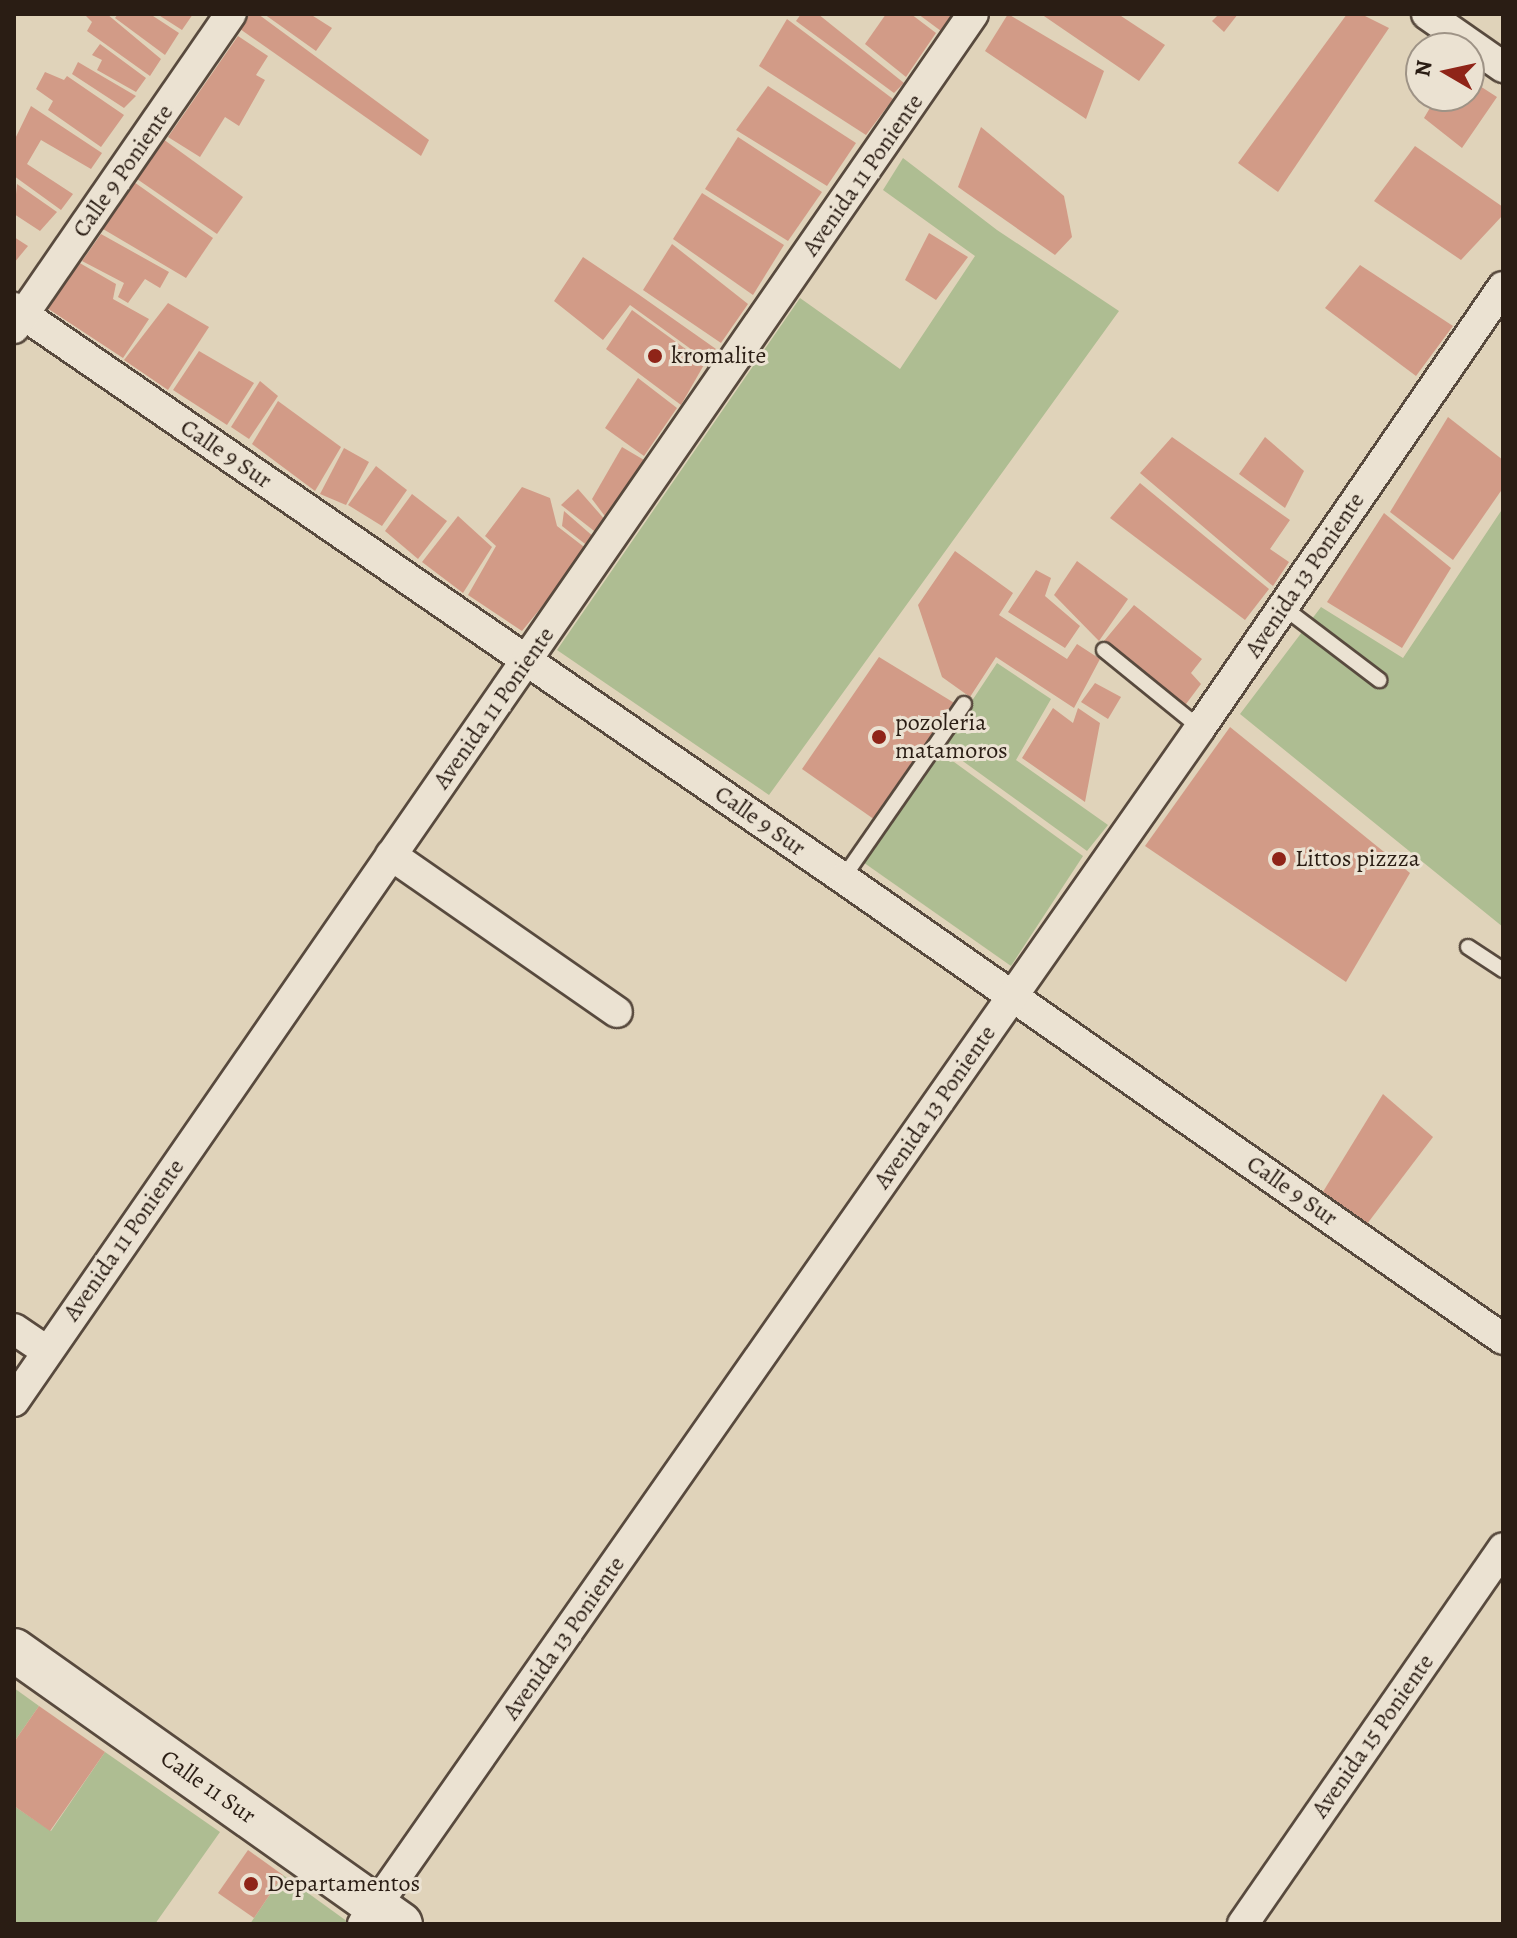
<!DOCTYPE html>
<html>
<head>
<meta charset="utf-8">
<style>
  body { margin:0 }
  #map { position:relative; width:1517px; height:1938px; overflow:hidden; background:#e0d3ba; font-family:Alegreya,serif }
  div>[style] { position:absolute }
  .green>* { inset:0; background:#aebd92 }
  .building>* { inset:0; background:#d29b87 }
  .roads { filter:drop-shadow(2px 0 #584a3e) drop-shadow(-2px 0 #584a3e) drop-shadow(0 2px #584a3e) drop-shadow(0 -2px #584a3e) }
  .lane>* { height:14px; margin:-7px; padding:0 7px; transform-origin:7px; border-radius:7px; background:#ebe2d2 }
  .street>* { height:30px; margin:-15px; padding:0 15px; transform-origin:15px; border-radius:15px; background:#ebe2d2 }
  .secondary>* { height:42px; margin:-21px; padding:0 21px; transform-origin:21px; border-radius:21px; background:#ebe2d2 }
  .dots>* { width:22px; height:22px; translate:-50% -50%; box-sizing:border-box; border:4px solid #ebe2d2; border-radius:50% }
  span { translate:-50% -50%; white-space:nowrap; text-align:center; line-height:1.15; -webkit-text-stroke:6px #ebe2d2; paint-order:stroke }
  .street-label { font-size:24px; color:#2a1d14 }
  .poi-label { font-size:24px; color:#2a1d14 }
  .left { translate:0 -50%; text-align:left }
  .frame { position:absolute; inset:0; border:16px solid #2a1d14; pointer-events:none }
  .north { position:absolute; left:1405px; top:32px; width:80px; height:80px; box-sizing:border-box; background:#ebe2d2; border:2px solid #9e9386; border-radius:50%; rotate:279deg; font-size:22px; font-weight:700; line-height:32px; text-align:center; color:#2a1d14 }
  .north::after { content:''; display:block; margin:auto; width:28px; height:36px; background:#8f2418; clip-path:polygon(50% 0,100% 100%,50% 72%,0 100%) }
</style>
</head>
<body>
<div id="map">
  <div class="green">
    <i style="clip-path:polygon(903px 158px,997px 230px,1119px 311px,769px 795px,557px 650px,800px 298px,900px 369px,975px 256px,883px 190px)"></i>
    <i style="clip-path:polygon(1503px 508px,1503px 927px,1240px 714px,1321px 607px,1403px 658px)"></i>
    <i style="clip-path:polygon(997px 663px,1051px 699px,1016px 760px,1108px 825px,1087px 851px,942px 746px)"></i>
    <i style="clip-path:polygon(939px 751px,1083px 856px,1011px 966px,860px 860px)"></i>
    <i style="clip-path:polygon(14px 1688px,39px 1706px,14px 1742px)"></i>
    <i style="clip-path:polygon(105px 1752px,220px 1832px,155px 1924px,14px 1924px,14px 1806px,51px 1831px)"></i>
    <i style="clip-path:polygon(283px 1875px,348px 1922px,347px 1924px,250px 1924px)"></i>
  </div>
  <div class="building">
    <i style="clip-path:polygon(84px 14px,107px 14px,161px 59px,150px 76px,87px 31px,92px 22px)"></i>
    <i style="clip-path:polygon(118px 14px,150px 14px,179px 33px,165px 55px,115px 18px)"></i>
    <i style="clip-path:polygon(157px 14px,193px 14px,182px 30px)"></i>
    <i style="clip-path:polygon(249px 14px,258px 14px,429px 140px,421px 156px,240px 29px)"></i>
    <i style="clip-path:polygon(264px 14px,310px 14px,332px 28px,316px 51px)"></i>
    <i style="clip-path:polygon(801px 14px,818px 14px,904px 83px,894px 93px,796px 21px)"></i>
    <i style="clip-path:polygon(886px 14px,911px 14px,936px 33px,906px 77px,865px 44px)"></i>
    <i style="clip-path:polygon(918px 14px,953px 14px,941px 31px)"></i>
    <i style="clip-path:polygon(1008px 14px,1104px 71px,1086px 119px,985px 51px)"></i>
    <i style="clip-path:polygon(1041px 14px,1118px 14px,1165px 45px,1139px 81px)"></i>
    <i style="clip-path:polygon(1219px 14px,1238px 14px,1224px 32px,1212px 21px)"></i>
    <i style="clip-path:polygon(1347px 14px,1361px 14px,1389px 28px,1278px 192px,1238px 163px)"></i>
    <i style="clip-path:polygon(787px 19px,893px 99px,866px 135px,759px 66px)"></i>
    <i style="clip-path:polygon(238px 36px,268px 56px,256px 75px,265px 80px,239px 126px,225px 117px,200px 157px,168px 137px)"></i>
    <i style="clip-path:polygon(100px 44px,146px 78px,136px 92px,97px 70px,102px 60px,92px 55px)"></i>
    <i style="clip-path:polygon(78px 62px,136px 96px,124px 108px,72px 74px)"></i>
    <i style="clip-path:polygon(45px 72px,64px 80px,67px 76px,124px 115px,101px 147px,48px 110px,53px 101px,36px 89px)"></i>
    <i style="clip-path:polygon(1469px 79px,1497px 97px,1462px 148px,1424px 118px,1437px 96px,1469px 96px)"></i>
    <i style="clip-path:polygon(768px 86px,856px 143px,827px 186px,736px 130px)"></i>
    <i style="clip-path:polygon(31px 106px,102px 153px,91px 169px,41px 140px,27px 164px,73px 194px,61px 210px,14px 176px,14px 141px)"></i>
    <i style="clip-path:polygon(981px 127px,1064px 196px,1072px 237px,1055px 255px,958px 187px)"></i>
    <i style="clip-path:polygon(738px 137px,822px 192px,788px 241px,705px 189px)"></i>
    <i style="clip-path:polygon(163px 139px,243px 197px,217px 234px,137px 179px)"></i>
    <i style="clip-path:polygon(1415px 146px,1503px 207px,1503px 215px,1461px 260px,1374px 201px)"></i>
    <i style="clip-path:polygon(134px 182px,213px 238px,186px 278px,103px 229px)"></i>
    <i style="clip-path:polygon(17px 184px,57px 212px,40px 231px,14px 214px)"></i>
    <i style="clip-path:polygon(702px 193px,784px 245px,753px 295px,673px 239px)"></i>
    <i style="clip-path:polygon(929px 233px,968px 257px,936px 300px,905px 280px)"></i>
    <i style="clip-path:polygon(101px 234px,169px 272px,160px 288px,145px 279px,128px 303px,118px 297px,124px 283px,82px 261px)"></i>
    <i style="clip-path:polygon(14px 237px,28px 246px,14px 263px)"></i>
    <i style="clip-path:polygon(672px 244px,748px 304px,721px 343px,643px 290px)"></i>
    <i style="clip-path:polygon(583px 257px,638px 294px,716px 349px,706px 360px,630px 305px,603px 340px,554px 301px)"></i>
    <i style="clip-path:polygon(78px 262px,116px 284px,113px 299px,149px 319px,123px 358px,47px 308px)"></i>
    <i style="clip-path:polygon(1360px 265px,1453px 326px,1416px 376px,1325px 308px)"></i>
    <i style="clip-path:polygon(168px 303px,209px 327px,168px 390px,124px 360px)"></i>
    <i style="clip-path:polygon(632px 310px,705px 363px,681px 405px,606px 349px)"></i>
    <i style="clip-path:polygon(199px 351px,254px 383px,227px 425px,173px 390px)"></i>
    <i style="clip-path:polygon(638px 378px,677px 408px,644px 456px,605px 428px)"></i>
    <i style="clip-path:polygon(260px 381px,278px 396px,249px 439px,231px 427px)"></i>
    <i style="clip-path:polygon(278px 401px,341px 447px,315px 491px,252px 444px)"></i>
    <i style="clip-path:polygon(1448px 417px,1503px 460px,1503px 488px,1453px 560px,1390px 512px)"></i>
    <i style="clip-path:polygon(1172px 437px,1290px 520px,1270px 549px,1289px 562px,1273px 586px,1140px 473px)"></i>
    <i style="clip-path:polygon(1265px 437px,1304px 471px,1285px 508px,1239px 474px)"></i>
    <i style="clip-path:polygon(622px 447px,644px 460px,607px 519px,592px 499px)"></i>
    <i style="clip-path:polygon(344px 448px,369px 462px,346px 505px,320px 494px)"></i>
    <i style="clip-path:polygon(376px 466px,407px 490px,382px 526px,348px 505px)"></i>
    <i style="clip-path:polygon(1140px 483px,1269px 589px,1245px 620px,1110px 518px)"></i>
    <i style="clip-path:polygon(522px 487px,550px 498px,557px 526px,588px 550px,522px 631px,468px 595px,496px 546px,485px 536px)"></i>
    <i style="clip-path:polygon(578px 489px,606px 521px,598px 534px,561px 505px)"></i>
    <i style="clip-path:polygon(412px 494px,447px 521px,418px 559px,385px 531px)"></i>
    <i style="clip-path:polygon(564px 511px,595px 538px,589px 547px,562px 526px)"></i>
    <i style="clip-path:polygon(1384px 513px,1451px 568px,1402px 648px,1327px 602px)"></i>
    <i style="clip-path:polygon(458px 516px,492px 547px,463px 593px,422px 562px)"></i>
    <i style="clip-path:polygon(955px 551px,1013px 593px,999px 615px,1067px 659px,1077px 644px,1100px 659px,1074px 708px,996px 657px,970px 697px,942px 677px,918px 605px)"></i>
    <i style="clip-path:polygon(1077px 561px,1128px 599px,1099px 641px,1054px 595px)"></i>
    <i style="clip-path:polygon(1036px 570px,1051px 578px,1045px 596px,1080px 626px,1065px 648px,1008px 612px)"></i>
    <i style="clip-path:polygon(1134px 605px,1202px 659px,1191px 673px,1201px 684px,1183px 708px,1104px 641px)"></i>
    <i style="clip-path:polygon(879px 657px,956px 704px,878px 822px,802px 769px)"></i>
    <i style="clip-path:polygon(1095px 683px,1121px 697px,1108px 719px,1081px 702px)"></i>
    <i style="clip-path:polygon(1053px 708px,1073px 723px,1078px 708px,1100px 723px,1085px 802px,1022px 758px)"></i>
    <i style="clip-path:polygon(1230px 727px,1410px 873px,1346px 982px,1145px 846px)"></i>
    <i style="clip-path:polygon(1383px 1094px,1433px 1137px,1367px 1224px,1321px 1195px)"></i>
    <i style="clip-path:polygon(39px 1706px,105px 1752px,50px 1831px,14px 1806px,14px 1742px)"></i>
    <i style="clip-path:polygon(248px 1850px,283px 1875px,254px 1918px,218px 1893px)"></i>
  </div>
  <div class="roads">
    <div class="lane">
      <i style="left:1283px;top:607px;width:121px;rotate:37.2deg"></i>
      <i style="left:1104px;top:650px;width:124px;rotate:39.1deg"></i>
      <i style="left:843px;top:878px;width:212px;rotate:-55.2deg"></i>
      <i style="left:1468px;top:947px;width:42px;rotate:33.3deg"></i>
    </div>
    <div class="street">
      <i style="left:1427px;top:14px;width:93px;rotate:34.9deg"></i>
      <i style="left:14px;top:308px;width:1006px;rotate:34.51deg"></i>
      <i style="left:843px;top:878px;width:805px;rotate:34.93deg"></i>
      <i style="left:14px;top:328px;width:382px;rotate:-55.4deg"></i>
      <i style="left:391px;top:855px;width:275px;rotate:34.8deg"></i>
      <i style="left:14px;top:1329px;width:40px;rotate:34deg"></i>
      <i style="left:14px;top:1401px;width:1686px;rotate:-55.34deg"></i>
      <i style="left:363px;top:1924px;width:1460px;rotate:-55.01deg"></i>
      <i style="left:1200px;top:728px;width:535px;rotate:-55.51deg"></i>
      <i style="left:1243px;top:1924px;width:457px;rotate:-55.3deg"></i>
    </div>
    <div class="secondary">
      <i style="left:14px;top:1650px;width:474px;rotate:35.3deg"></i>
    </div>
  </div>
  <div class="dots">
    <i style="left:655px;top:356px;background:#8f2418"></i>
    <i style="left:879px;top:737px;background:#8f2418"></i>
    <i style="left:1279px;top:859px;background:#8f2418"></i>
    <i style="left:251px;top:1884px;background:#8f2418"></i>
  </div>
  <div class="street-label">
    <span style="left:123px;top:171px;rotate:-55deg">Calle 9 Poniente</span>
    <span style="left:863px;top:175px;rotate:-55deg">Avenida 11 Poniente</span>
    <span style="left:226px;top:454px;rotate:34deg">Calle 9 Sur</span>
    <span style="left:1305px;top:575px;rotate:-56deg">Avenida 13 Poniente</span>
    <span style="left:494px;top:708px;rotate:-55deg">Avenida 11 Poniente</span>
    <span style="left:760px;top:821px;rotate:35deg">Calle 9 Sur</span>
    <span style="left:935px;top:1107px;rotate:-55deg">Avenida 13 Poniente</span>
    <span style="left:1292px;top:1191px;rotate:35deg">Calle 9 Sur</span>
    <span style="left:124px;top:1240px;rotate:-55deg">Avenida 11 Poniente</span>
    <span style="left:564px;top:1638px;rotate:-55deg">Avenida 13 Poniente</span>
    <span style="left:1373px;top:1736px;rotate:-55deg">Avenida 15 Poniente</span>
    <span style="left:208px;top:1787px;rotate:35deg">Calle 11 Sur</span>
  </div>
  <div class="poi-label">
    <span class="left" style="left:671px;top:356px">kromalite</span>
    <span class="left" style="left:895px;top:737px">pozoleria<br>matamoros</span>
    <span class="left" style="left:1295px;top:859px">Littos pizzza</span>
    <span class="left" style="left:267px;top:1884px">Departamentos</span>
  </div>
  <div class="frame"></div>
  <div class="north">N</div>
</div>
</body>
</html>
